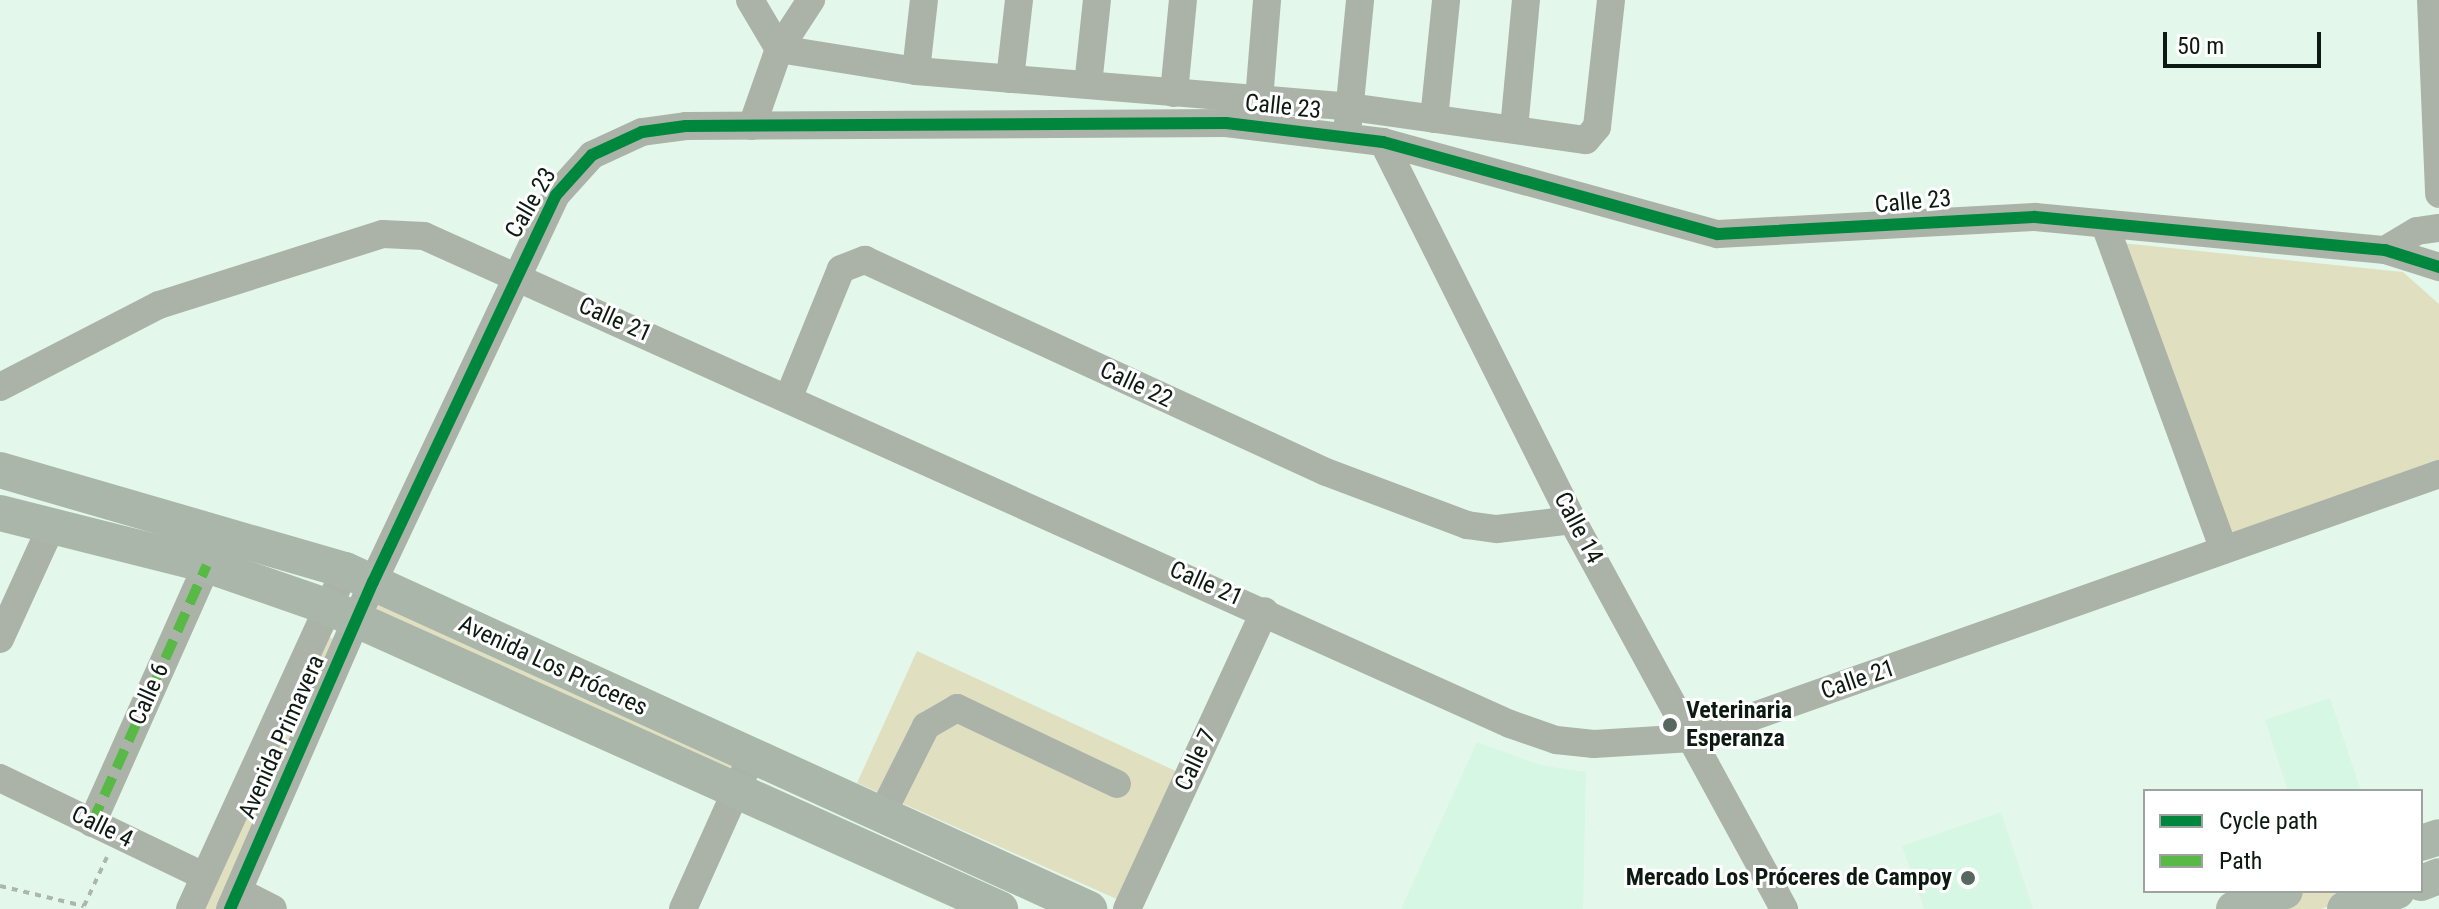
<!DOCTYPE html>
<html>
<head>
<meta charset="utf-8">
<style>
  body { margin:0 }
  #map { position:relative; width:2439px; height:909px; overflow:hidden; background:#e3f7eb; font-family:"Roboto Condensed",sans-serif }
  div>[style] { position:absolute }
  .built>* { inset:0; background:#d6f7e4 }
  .green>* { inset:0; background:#e0e0c1 }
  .path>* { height:4px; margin-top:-2px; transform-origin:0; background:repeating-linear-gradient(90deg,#acb6ac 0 6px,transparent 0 12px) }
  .minor>* { height:28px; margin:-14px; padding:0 14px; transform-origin:14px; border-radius:14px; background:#abb3a9 }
  .major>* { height:36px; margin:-18px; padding:0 18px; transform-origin:18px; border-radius:18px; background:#aab6aa }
  .quiet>* { height:10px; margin-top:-5px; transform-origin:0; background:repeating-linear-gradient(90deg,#58b947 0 20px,transparent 0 30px) }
  .cycleway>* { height:12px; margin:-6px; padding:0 6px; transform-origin:6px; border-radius:6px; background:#00873e }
  .dots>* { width:22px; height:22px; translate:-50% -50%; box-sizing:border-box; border:4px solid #fff; border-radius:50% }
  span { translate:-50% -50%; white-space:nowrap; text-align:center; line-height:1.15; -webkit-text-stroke:6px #fff; paint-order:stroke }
  .street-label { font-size:24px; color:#0d1a13 }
  .poi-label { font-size:24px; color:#0d1a13; font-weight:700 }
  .left { translate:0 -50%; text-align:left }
  .right { translate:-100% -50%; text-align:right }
  .legend { position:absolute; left:2143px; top:789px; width:280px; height:104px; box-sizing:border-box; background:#fff; border:2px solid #9ea3a1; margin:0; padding:10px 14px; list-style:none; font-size:24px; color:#0d1a13 }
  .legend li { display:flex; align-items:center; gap:16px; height:40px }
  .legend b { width:40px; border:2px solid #9ea3a1 }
  .scale { position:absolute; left:2163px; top:32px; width:158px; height:36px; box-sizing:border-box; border:4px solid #0d1a13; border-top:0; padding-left:10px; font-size:24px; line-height:28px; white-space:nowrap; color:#0d1a13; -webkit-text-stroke:6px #fff; paint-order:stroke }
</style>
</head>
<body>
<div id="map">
  <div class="built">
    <i style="clip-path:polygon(2330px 698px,2361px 791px,2288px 791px,2265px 720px)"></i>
    <i style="clip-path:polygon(1477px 742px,1540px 765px,1586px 772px,1583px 909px,1401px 909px)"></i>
    <i style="clip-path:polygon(2001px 812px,2033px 909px,1924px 909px,1902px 846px)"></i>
  </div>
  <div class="green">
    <i style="clip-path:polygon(2122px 243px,2403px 272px,2439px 304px,2439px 463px,2228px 541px)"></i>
    <i style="clip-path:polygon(380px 600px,733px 766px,730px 773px,376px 613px)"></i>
    <i style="clip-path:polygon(325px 634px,338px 642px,218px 909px,201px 909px)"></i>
    <i style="clip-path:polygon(917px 651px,1180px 773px,1121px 901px,857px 783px)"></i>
    <i style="clip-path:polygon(2307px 891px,2372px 891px,2321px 909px,2255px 909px)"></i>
  </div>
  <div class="path">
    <i style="left:0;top:886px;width:86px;rotate:13.4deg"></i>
    <i style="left:84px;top:906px;width:54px;rotate:-64.9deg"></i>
  </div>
  <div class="minor">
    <i style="left:750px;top:0;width:57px;rotate:59.4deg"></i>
    <i style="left:779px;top:49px;width:139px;rotate:9.1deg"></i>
    <i style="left:916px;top:71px;width:435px;rotate:4.7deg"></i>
    <i style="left:1350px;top:107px;width:238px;rotate:8deg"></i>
    <i style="left:1586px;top:140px;width:17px;rotate:-50deg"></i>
    <i style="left:1597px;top:127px;width:128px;rotate:-83.7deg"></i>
    <i style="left:2431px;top:0;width:194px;rotate:87.6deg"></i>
    <i style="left:916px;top:71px;width:71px;rotate:-83.6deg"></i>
    <i style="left:1010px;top:79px;width:80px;rotate:-83.5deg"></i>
    <i style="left:1088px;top:85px;width:85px;rotate:-84deg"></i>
    <i style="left:1174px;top:93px;width:93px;rotate:-84.5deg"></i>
    <i style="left:1259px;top:100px;width:100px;rotate:-85.4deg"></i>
    <i style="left:1434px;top:119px;width:120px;rotate:-84.2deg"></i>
    <i style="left:1348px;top:123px;width:124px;rotate:-84.4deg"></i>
    <i style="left:752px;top:126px;width:82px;rotate:-70.7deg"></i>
    <i style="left:779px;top:49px;width:59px;rotate:-56.9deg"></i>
    <i style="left:1514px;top:129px;width:130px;rotate:-84.7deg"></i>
    <i style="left:1383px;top:142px;width:423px;rotate:63.4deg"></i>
    <i style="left:1572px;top:520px;width:443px;rotate:61.4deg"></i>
    <i style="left:2105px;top:225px;width:346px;rotate:69.9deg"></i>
    <i style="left:2385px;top:250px;width:37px;rotate:-31deg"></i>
    <i style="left:2417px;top:231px;width:22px;rotate:-8deg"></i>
    <i style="left:0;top:387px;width:179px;rotate:-27.3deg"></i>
    <i style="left:159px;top:305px;width:235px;rotate:-17.6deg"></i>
    <i style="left:383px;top:234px;width:41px;rotate:2.8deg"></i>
    <i style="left:424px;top:236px;width:1191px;rotate:24.2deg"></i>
    <i style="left:1510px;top:724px;width:49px;rotate:19.2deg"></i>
    <i style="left:1556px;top:740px;width:38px;rotate:6deg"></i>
    <i style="left:1594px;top:744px;width:98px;rotate:-3.5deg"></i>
    <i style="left:1692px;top:738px;width:792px;rotate:-19.46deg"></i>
    <i style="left:788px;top:399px;width:140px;rotate:-67.8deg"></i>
    <i style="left:841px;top:269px;width:26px;rotate:-21deg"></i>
    <i style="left:865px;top:260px;width:507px;rotate:24.7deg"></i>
    <i style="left:1326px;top:472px;width:151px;rotate:20.6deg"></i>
    <i style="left:1467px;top:525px;width:30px;rotate:8deg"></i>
    <i style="left:1497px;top:529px;width:76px;rotate:-6.8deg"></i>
    <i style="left:0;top:639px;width:123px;rotate:-65.5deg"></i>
    <i style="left:0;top:778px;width:226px;rotate:25.7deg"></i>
    <i style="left:881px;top:816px;width:101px;rotate:-63.4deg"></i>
    <i style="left:926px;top:726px;width:36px;rotate:-30deg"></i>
    <i style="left:957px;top:708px;width:177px;rotate:25.4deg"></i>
    <i style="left:92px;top:823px;width:282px;rotate:-66deg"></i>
    <i style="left:238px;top:891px;width:39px;rotate:27deg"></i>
    <i style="left:190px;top:909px;width:373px;rotate:-65.4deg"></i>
    <i style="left:230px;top:909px;width:357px;rotate:-66.4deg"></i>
    <i style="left:373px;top:582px;width:428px;rotate:-64.7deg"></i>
    <i style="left:556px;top:195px;width:54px;rotate:-48deg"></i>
    <i style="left:592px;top:155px;width:55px;rotate:-24.7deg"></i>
    <i style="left:642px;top:132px;width:44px;rotate:-7.8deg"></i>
    <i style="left:686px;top:126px;width:540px;rotate:-0.32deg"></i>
    <i style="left:1226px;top:123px;width:158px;rotate:6.9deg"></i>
    <i style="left:1383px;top:142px;width:347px;rotate:15.4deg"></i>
    <i style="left:1718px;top:234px;width:317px;rotate:-3.1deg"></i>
    <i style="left:2035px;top:217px;width:352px;rotate:5.4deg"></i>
    <i style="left:2385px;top:250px;width:57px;rotate:17.5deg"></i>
    <i style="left:683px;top:909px;width:166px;rotate:-65.8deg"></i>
    <i style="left:1127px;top:909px;width:328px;rotate:-65.2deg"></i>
  </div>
  <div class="major">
    <i style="left:0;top:470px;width:359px;rotate:16.2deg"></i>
    <i style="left:345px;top:570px;width:818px;rotate:24.5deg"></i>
    <i style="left:0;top:513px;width:213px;rotate:14.1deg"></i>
    <i style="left:207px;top:565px;width:128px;rotate:19.1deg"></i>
    <i style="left:328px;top:607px;width:737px;rotate:24.2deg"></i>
    <i style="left:2421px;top:843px;width:19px;rotate:-18deg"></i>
    <i style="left:2421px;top:883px;width:19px;rotate:-21deg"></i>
    <i style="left:2234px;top:909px;width:54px;rotate:-19.4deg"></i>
    <i style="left:2345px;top:909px;width:55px;rotate:-19.1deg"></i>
  </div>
  <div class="quiet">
    <i style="left:92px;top:823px;width:282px;rotate:-66deg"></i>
  </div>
  <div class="cycleway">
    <i style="left:230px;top:909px;width:357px;rotate:-66.4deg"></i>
    <i style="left:373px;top:582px;width:428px;rotate:-64.7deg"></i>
    <i style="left:556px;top:195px;width:54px;rotate:-48deg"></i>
    <i style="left:592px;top:155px;width:55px;rotate:-24.7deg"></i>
    <i style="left:642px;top:132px;width:44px;rotate:-7.8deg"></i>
    <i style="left:686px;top:126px;width:540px;rotate:-0.32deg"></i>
    <i style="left:1226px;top:123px;width:158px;rotate:6.9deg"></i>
    <i style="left:1383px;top:142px;width:347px;rotate:15.4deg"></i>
    <i style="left:1718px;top:234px;width:317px;rotate:-3.1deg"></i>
    <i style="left:2035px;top:217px;width:352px;rotate:5.4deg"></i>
    <i style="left:2385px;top:250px;width:57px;rotate:17.5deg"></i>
  </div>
  <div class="dots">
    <i style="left:1670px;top:725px;background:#58675f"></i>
    <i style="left:1968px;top:878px;background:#58675f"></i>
  </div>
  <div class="street-label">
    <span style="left:1283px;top:107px;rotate:6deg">Calle 23</span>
    <span style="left:1913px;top:202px;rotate:-5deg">Calle 23</span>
    <span style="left:531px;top:203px;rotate:-60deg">Calle 23</span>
    <span style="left:615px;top:320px;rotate:24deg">Calle 21</span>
    <span style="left:1136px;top:385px;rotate:25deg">Calle 22</span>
    <span style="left:1578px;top:528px;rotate:62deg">Calle 14</span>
    <span style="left:1206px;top:584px;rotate:24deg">Calle 21</span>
    <span style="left:553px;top:666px;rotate:25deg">Avenida Los Próceres</span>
    <span style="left:1858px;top:680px;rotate:-19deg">Calle 21</span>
    <span style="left:149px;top:694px;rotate:-66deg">Calle 6</span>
    <span style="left:282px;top:737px;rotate:-66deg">Avenida Primavera</span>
    <span style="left:1196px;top:760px;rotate:-65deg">Calle 7</span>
    <span style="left:102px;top:827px;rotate:26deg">Calle 4</span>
  </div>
  <div class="poi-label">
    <span class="left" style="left:1686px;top:725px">Veterinaria<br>Esperanza</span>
    <span class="right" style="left:1952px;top:878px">Mercado Los Próceres de Campoy</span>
  </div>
  <ul class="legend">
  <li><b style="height:10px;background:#00873e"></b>Cycle path</li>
  <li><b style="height:10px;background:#58b947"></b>Path</li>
  </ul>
  <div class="scale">50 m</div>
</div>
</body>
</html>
